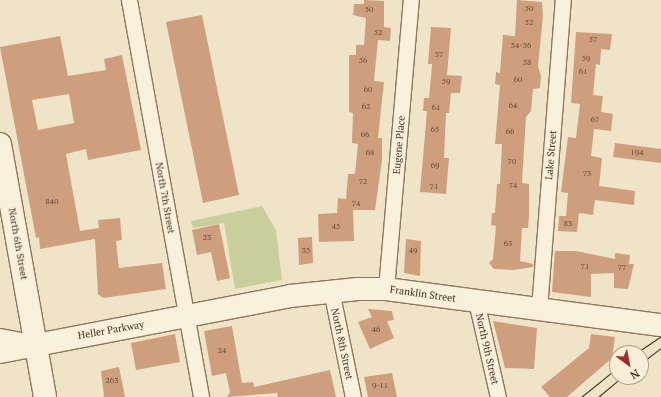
<!DOCTYPE html>
<html>
<head>
<meta charset="utf-8">
<style>
  body { margin:0 }
  #map { position:relative; width:661px; height:397px; overflow:hidden; background:#f0e4c8; font-family:"PT Serif",serif }
  div>[style] { position:absolute }
  .green>* { inset:0; background:#c9cf9b }
  .building>* { inset:0; background:#cf9f7d }
  .roads { filter:drop-shadow(1px 0 #8d765c) drop-shadow(-1px 0 #8d765c) drop-shadow(0 1px #8d765c) drop-shadow(0 -1px #8d765c) }
  .street>* { height:15px; margin:-7.5px; padding:0 7.5px; transform-origin:7.5px; border-radius:7.5px; background:#faf1dc }
  .secondary>* { height:22px; margin:-11px; padding:0 11px; transform-origin:11px; border-radius:11px; background:#faf1dc }
  .tram>* { height:1px; margin:-0.5px; padding:0 0.5px; transform-origin:0.5px; border-radius:0.5px; background:#3d2e20 }
  span { translate:-50% -50%; white-space:nowrap; text-align:center; line-height:1.15; -webkit-text-stroke:3px #f7eed8; paint-order:stroke }
  .number-label { font-size:8px; color:#624a37 }
  .number-label span { -webkit-text-stroke-width:0 }
  .street-label { font-size:10px; color:#3d2e20 }
  .north { position:absolute; left:609px; top:345px; width:40px; height:40px; box-sizing:border-box; background:#f7eed8; border:1px solid #ada18e; border-radius:50%; rotate:148deg; font-size:11px; font-weight:700; line-height:16px; text-align:center; color:#3d2e20 }
  .north::after { content:''; display:block; margin:auto; width:14px; height:18px; background:#9e2a2b; clip-path:polygon(50% 0,100% 100%,50% 72%,0 100%) }
</style>
</head>
<body>
<div id="map">
  <div class="green">
    <i style="clip-path:polygon(262px 206px,276px 230px,282px 280px,235px 289px,224px 223px,193px 228px,191px 221px)"></i>
  </div>
  <div class="building">
    <i style="clip-path:polygon(364px 0,384px 1px,384px 27px,391px 28px,390px 41px,378px 40px,374px 81px,384px 82px,378px 138px,382px 138px,382px 160px,375px 210px,353px 210px,354px 241px,319px 242px,318px 214px,337px 213px,338px 198px,346px 199px,348px 174px,355px 174px,358px 144px,352px 143px,353px 113px,349px 112px,349px 55px,356px 55px,356px 45px,364px 45px,366px 18px,353px 15px,354px 4px,364px 4px)"></i>
    <i style="clip-path:polygon(517px 0,542px 2px,543px 16px,538px 66px,541px 76px,540px 88px,533px 89px,531px 111px,526px 117px,522px 183px,529px 184px,529px 216px,528px 228px,522px 228px,520px 261px,533px 264px,533px 267px,514px 270px,494px 269px,489px 263px,493px 259px,496px 226px,491px 225px,492px 213px,495px 213px,497px 184px,500px 184px,502px 144px,495px 144px,500px 85px,495px 84px,496px 72px,500px 73px,503px 35px,515px 36px)"></i>
    <i style="clip-path:polygon(202px 15px,239px 195px,203px 203px,166px 22px)"></i>
    <i style="clip-path:polygon(431px 27px,451px 28px,447px 75px,462px 76px,460px 93px,451px 93px,449px 113px,446px 113px,444px 158px,449px 158px,446px 194px,420px 192px,427px 111px,423px 111px,424px 98px,429px 98px,432px 64px,428px 64px)"></i>
    <i style="clip-path:polygon(576px 32px,612px 34px,610px 50px,601px 49px,600px 65px,596px 64px,593px 95px,603px 96px,601px 112px,613px 114px,611px 131px,594px 129px,591px 156px,602px 158px,599px 186px,635px 191px,634px 205px,595px 200px,593px 215px,579px 213px,577px 232px,558px 231px,559px 216px,566px 216px,568px 193px,561px 192px,568px 137px,576px 138px,580px 104px,571px 103px)"></i>
    <i style="clip-path:polygon(evenodd,60px 36px,68px 76px,106px 70px,104px 59px,122px 55px,141px 150px,88px 160px,86px 149px,66px 154px,80px 231px,99px 228px,98px 220px,120px 218px,122px 240px,116px 241px,119px 268px,162px 263px,166px 289px,103px 298px,98px 294px,95px 239px,40px 249px,39px 237px,36px 238px,0 47px,60px 36px,69px 94px,74px 123px,38px 130px,32px 100px,69px 94px)"></i>
    <i style="clip-path:polygon(615px 143px,661px 149px,661px 163px,613px 157px)"></i>
    <i style="clip-path:polygon(219px 224px,230px 278px,217px 281px,211px 252px,197px 255px,192px 230px)"></i>
    <i style="clip-path:polygon(312px 237px,313px 263px,299px 265px,298px 238px)"></i>
    <i style="clip-path:polygon(406px 239px,421px 241px,420px 276px,404px 273px)"></i>
    <i style="clip-path:polygon(555px 251px,576px 251px,615px 259px,615px 253px,630px 255px,629px 264px,634px 264px,628px 289px,614px 288px,614px 273px,591px 274px,591px 297px,552px 292px)"></i>
    <i style="clip-path:polygon(368px 309px,392px 311px,394px 320px,387px 321px,394px 338px,370px 349px,358px 322px,372px 317px)"></i>
    <i style="clip-path:polygon(493px 321px,537px 328px,534px 369px,505px 368px)"></i>
    <i style="clip-path:polygon(232px 326px,242px 383px,253px 382px,254px 387px,330px 370px,336px 397px,278px 397px,277px 393px,227px 397px,230px 392px,226px 373px,212px 376px,204px 331px)"></i>
    <i style="clip-path:polygon(175px 334px,180px 362px,136px 370px,131px 343px)"></i>
    <i style="clip-path:polygon(591px 334px,615px 337px,612px 358px,567px 397px,550px 397px,541px 387px,589px 348px)"></i>
    <i style="clip-path:polygon(119px 367px,125px 397px,104px 397px,101px 371px)"></i>
    <i style="clip-path:polygon(392px 373px,397px 397px,368px 397px,364px 377px)"></i>
  </div>
  <div class="roads">
    <div class="street">
      <i style="left:129px;top:0;width:403px;rotate:79.7deg"></i>
      <i style="left:386px;top:289px;width:290px;rotate:-85.1deg"></i>
      <i style="left:331px;top:290px;width:109px;rotate:78.4deg"></i>
      <i style="left:476px;top:301px;width:98px;rotate:77.1deg"></i>
      <i style="left:539px;top:309px;width:310px;rotate:-85.6deg"></i>
      <i style="left:0;top:336px;width:32px;rotate:11deg"></i>
    </div>
    <div class="secondary">
      <i style="left:0;top:144px;width:257px;rotate:79.9deg"></i>
      <i style="left:0;top:352px;width:295px;rotate:-10.9deg"></i>
      <i style="left:290px;top:296px;width:68px;rotate:-5.9deg"></i>
      <i style="left:358px;top:289px;width:28px"></i>
      <i style="left:386px;top:289px;width:277px;rotate:7.5deg"></i>
    </div>
  </div>
  <div class="tram">
    <i style="left:636px;top:353px;width:30px;rotate:-34deg"></i>
    <i style="left:641px;top:363px;width:25px;rotate:-37deg"></i>
    <i style="left:581px;top:397px;width:46px;rotate:-38.9deg"></i>
    <i style="left:598px;top:397px;width:31px;rotate:-40deg"></i>
  </div>
  <div class="number-label">
    <span style="left:529px;top:9px">50</span>
    <span style="left:369px;top:10px">50</span>
    <span style="left:529px;top:23px">52</span>
    <span style="left:378px;top:33px">52</span>
    <span style="left:593px;top:40px">57</span>
    <span style="left:521px;top:46px">54-56</span>
    <span style="left:439px;top:55px">57</span>
    <span style="left:586px;top:59px">59</span>
    <span style="left:363px;top:61px">56</span>
    <span style="left:527px;top:63px">58</span>
    <span style="left:583px;top:72px">61</span>
    <span style="left:518px;top:80px">60</span>
    <span style="left:446px;top:82px">59</span>
    <span style="left:368px;top:90px">60</span>
    <span style="left:513px;top:106px">64</span>
    <span style="left:366px;top:107px">62</span>
    <span style="left:436px;top:108px">61</span>
    <span style="left:595px;top:120px">67</span>
    <span style="left:435px;top:130px">65</span>
    <span style="left:510px;top:132px">66</span>
    <span style="left:365px;top:135px">66</span>
    <span style="left:370px;top:153px">68</span>
    <span style="left:637px;top:153px">194</span>
    <span style="left:512px;top:162px">70</span>
    <span style="left:435px;top:166px">69</span>
    <span style="left:587px;top:174px">73</span>
    <span style="left:363px;top:182px">72</span>
    <span style="left:513px;top:186px">74</span>
    <span style="left:434px;top:187px">71</span>
    <span style="left:52px;top:202px">840</span>
    <span style="left:356px;top:204px">74</span>
    <span style="left:568px;top:224px">83</span>
    <span style="left:336px;top:227px">45</span>
    <span style="left:207px;top:238px">23</span>
    <span style="left:508px;top:244px">63</span>
    <span style="left:306px;top:251px">35</span>
    <span style="left:413px;top:251px">49</span>
    <span style="left:585px;top:267px">71</span>
    <span style="left:622px;top:268px">77</span>
    <span style="left:376px;top:330px">46</span>
    <span style="left:222px;top:351px">24</span>
    <span style="left:112px;top:381px">263</span>
    <span style="left:380px;top:386px">9-11</span>
  </div>
  <div class="street-label">
    <span style="left:399px;top:145px;rotate:-85deg">Eugene Place</span>
    <span style="left:551px;top:155px;rotate:-85deg">Lake Street</span>
    <span style="left:165px;top:198px;rotate:80deg">North 7th Street</span>
    <span style="left:18px;top:244px;rotate:80deg">North 6th Street</span>
    <span style="left:423px;top:294px;rotate:8deg">Franklin Street</span>
    <span style="left:111px;top:330px;rotate:-10deg">Heller Parkway</span>
    <span style="left:342px;top:344px;rotate:78deg">North 8th Street</span>
    <span style="left:487px;top:349px;rotate:77deg">North 9th Street</span>
  </div>
  <div class="north">N</div>
</div>
</body>
</html>
